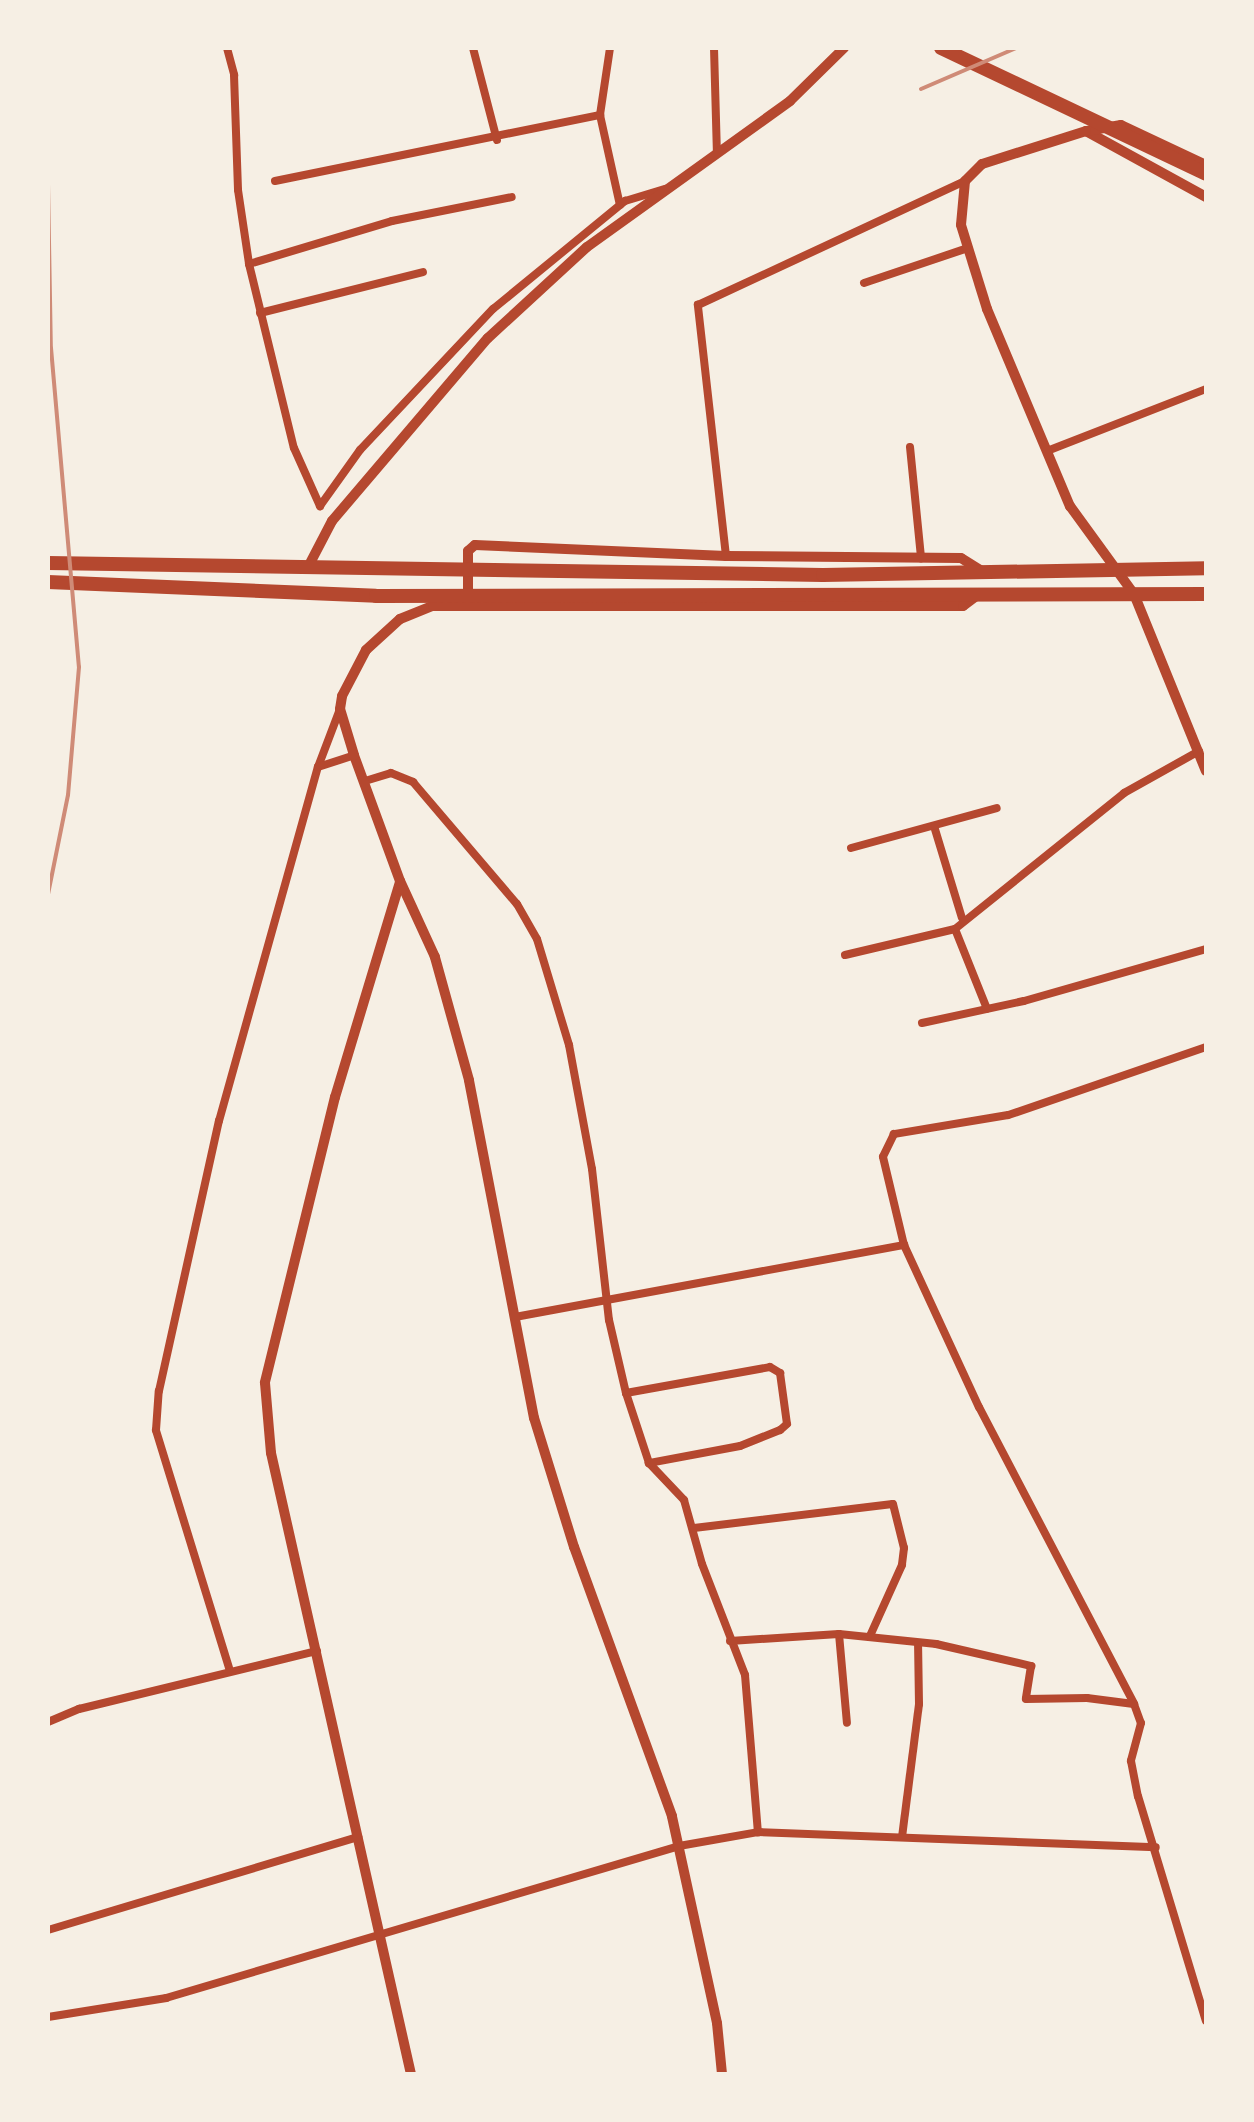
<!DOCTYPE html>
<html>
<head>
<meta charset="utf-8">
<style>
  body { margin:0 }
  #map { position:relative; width:1254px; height:2122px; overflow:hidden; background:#f6efe4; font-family:"Source Sans 3",sans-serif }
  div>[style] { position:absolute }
  .minor>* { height:8px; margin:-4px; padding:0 4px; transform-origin:4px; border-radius:4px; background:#b5482f }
  .tertiary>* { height:10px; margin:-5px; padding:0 5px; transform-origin:5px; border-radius:5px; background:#b5482f }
  .primary>* { height:14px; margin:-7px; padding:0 7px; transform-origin:7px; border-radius:7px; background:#b5482f }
  .rail>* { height:4px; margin:-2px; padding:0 2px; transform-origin:2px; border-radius:2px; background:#cf8b77 }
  span { translate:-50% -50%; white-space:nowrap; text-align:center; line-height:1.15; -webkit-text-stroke:6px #f6efe4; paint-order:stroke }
  .frame { position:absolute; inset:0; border:50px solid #f6efe4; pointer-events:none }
</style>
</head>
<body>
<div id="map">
  <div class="minor">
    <i style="left:227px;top:48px;width:28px;rotate:75deg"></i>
    <i style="left:234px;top:75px;width:115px;rotate:88deg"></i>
    <i style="left:238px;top:190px;width:75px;rotate:81.5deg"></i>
    <i style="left:249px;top:264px;width:189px;rotate:76.3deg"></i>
    <i style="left:294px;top:448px;width:64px;rotate:65.9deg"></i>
    <i style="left:473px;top:48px;width:95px;rotate:75.4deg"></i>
    <i style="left:610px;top:48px;width:68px;rotate:98.5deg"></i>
    <i style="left:600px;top:115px;width:92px;rotate:77.5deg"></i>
    <i style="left:714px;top:48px;width:105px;rotate:88.4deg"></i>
    <i style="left:275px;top:181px;width:332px;rotate:-11.5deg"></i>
    <i style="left:249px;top:264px;width:149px;rotate:-16.7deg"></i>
    <i style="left:392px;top:221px;width:122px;rotate:-11.3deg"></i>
    <i style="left:864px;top:283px;width:110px;rotate:-18.6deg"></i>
    <i style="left:260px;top:313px;width:168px;rotate:-14.1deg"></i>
    <i style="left:910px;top:447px;width:112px;rotate:84.3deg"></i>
    <i style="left:1047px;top:451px;width:171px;rotate:-21.3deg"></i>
    <i style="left:320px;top:506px;width:69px;rotate:-54.5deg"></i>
    <i style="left:360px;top:450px;width:194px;rotate:-46.7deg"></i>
    <i style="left:493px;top:309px;width:171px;rotate:-39.3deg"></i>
    <i style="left:625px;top:201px;width:42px;rotate:-16.7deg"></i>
    <i style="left:726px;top:556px;width:253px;rotate:-96.4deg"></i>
    <i style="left:698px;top:305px;width:294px;rotate:-24.9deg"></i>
    <i style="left:318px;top:767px;width:62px;rotate:-69.2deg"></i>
    <i style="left:365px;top:781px;width:27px;rotate:-17deg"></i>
    <i style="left:391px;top:773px;width:24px;rotate:22deg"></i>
    <i style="left:413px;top:782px;width:160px;rotate:49.6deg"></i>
    <i style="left:517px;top:904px;width:40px;rotate:60.3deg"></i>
    <i style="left:537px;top:939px;width:111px;rotate:73.2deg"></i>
    <i style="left:569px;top:1045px;width:126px;rotate:79.5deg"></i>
    <i style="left:592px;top:1169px;width:152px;rotate:83.6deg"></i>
    <i style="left:609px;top:1320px;width:75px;rotate:76.9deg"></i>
    <i style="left:626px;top:1393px;width:74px;rotate:71.8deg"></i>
    <i style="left:649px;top:1463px;width:51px;rotate:46.6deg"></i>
    <i style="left:684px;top:1500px;width:66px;rotate:74.3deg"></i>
    <i style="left:702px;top:1564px;width:119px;rotate:68.8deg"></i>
    <i style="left:745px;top:1675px;width:158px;rotate:85.3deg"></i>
    <i style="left:934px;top:826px;width:96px;rotate:73.1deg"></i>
    <i style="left:851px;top:848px;width:151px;rotate:-15.3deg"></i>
    <i style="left:955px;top:929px;width:86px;rotate:68.2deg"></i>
    <i style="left:845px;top:955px;width:113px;rotate:-13.3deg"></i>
    <i style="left:955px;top:929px;width:217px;rotate:-38.8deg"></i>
    <i style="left:1124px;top:793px;width:86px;rotate:-29.2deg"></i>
    <i style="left:922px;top:1023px;width:104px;rotate:-12.2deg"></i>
    <i style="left:1024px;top:1001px;width:189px;rotate:-15.9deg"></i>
    <i style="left:1206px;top:1047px;width:209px;rotate:161deg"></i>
    <i style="left:1008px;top:1115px;width:116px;rotate:170.5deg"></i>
    <i style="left:894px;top:1134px;width:25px;rotate:116deg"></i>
    <i style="left:883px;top:1157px;width:90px;rotate:76.6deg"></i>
    <i style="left:904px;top:1245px;width:179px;rotate:65.2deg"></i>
    <i style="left:979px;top:1407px;width:335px;rotate:62.4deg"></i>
    <i style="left:1134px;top:1704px;width:20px;rotate:70deg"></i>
    <i style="left:1141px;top:1723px;width:39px;rotate:105deg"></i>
    <i style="left:1131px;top:1761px;width:36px;rotate:79deg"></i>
    <i style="left:1138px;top:1796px;width:235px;rotate:73.2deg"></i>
    <i style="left:515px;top:1317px;width:396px;rotate:-10.5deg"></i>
    <i style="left:626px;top:1393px;width:146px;rotate:-10.2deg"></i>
    <i style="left:770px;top:1367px;width:12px;rotate:31deg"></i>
    <i style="left:780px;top:1373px;width:51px;rotate:82.2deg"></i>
    <i style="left:787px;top:1424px;width:9px;rotate:139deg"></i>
    <i style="left:780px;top:1430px;width:43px;rotate:158.2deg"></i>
    <i style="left:740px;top:1446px;width:93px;rotate:169.4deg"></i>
    <i style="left:694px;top:1528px;width:200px;rotate:-6.9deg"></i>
    <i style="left:893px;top:1504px;width:45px;rotate:76deg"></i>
    <i style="left:904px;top:1548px;width:17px;rotate:97deg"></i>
    <i style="left:902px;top:1565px;width:78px;rotate:114.3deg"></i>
    <i style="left:839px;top:1634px;width:89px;rotate:84.9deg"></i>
    <i style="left:730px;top:1641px;width:109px;rotate:-3.7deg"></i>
    <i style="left:839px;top:1634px;width:98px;rotate:5.9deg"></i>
    <i style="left:936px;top:1644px;width:98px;rotate:13deg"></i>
    <i style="left:1031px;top:1666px;width:33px;rotate:99deg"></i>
    <i style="left:1026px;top:1699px;width:61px;rotate:-0.9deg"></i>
    <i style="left:1087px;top:1698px;width:47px;rotate:7.3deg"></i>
    <i style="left:230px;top:1671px;width:252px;rotate:-107.1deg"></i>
    <i style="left:156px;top:1430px;width:39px;rotate:-86deg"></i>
    <i style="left:159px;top:1391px;width:277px;rotate:-77.5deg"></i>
    <i style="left:219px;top:1121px;width:368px;rotate:-74.4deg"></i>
    <i style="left:318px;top:767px;width:38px;rotate:-18deg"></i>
    <i style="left:48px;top:1722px;width:34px;rotate:-23deg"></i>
    <i style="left:79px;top:1709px;width:245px;rotate:-13.7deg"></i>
    <i style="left:902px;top:1837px;width:134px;rotate:-82.7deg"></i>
    <i style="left:919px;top:1704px;width:61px;rotate:-90.9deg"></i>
    <i style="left:48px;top:1930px;width:324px;rotate:-16.7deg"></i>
    <i style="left:48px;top:2017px;width:120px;rotate:-9.1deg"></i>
    <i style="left:166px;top:1998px;width:535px;rotate:-16.5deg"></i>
    <i style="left:679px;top:1846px;width:80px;rotate:-10deg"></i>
    <i style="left:758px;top:1832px;width:398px;rotate:2.2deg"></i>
  </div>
  <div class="tertiary">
    <i style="left:1086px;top:131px;width:137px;rotate:28.8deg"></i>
    <i style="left:1206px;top:165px;width:94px;rotate:-154.8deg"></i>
    <i style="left:1121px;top:125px;width:36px;rotate:170deg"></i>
    <i style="left:1086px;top:131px;width:109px;rotate:162.4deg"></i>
    <i style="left:982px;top:164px;width:24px;rotate:135deg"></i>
    <i style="left:965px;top:181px;width:44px;rotate:95.2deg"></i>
    <i style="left:961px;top:225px;width:88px;rotate:72.8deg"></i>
    <i style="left:987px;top:309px;width:214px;rotate:67.2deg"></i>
    <i style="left:1070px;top:506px;width:109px;rotate:54deg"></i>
    <i style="left:1134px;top:594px;width:191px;rotate:67.9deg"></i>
    <i style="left:307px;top:569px;width:54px;rotate:-62.5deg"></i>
    <i style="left:332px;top:521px;width:240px;rotate:-49.6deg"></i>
    <i style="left:488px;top:338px;width:134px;rotate:-42.6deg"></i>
    <i style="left:587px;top:247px;width:250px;rotate:-35.7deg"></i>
    <i style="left:790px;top:101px;width:76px;rotate:-44.5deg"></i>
    <i style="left:468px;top:602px;width:51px;rotate:-90deg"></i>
    <i style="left:468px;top:551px;width:9px;rotate:-41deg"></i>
    <i style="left:475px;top:545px;width:251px;rotate:2.5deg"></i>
    <i style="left:726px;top:556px;width:235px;rotate:0.5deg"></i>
    <i style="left:961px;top:558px;width:25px;rotate:32deg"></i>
    <i style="left:400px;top:882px;width:225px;rotate:106.8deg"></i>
    <i style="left:335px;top:1097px;width:294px;rotate:103.8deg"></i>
    <i style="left:265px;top:1383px;width:70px;rotate:85.1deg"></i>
    <i style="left:271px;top:1453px;width:637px;rotate:77.3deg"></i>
    <i style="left:722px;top:2074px;width:51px;rotate:-95.6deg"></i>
    <i style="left:717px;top:2023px;width:212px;rotate:-102.3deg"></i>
    <i style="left:672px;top:1816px;width:286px;rotate:-110deg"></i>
    <i style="left:574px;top:1547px;width:135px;rotate:-107.2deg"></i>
    <i style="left:534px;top:1418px;width:344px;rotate:-100.9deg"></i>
    <i style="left:469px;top:1080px;width:128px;rotate:-105.5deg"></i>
    <i style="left:435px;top:957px;width:84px;rotate:-114.7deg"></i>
    <i style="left:400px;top:881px;width:134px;rotate:-110.1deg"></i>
    <i style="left:354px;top:755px;width:48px;rotate:-106.9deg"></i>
    <i style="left:340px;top:709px;width:13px;rotate:-81deg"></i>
    <i style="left:342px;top:696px;width:52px;rotate:-62.4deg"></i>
    <i style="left:366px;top:650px;width:46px;rotate:-42.4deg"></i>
    <i style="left:400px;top:619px;width:35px;rotate:-22deg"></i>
    <i style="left:433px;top:606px;width:530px"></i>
    <i style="left:963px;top:606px;width:20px;rotate:-37deg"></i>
  </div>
  <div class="primary">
    <i style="left:941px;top:48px;width:293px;rotate:25.4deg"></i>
    <i style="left:48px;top:563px;width:775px;rotate:0.89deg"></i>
    <i style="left:823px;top:575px;width:383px;rotate:-1deg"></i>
    <i style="left:48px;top:582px;width:328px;rotate:2.4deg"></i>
    <i style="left:376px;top:596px;width:830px;rotate:-0.14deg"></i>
  </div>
  <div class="rail">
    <i style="left:921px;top:89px;width:103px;rotate:-23.3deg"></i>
    <i style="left:48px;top:184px;width:164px;rotate:89deg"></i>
    <i style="left:51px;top:348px;width:320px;rotate:85deg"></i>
    <i style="left:79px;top:667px;width:128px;rotate:94.9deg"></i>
    <i style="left:68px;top:795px;width:101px;rotate:101.4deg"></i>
  </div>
  <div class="frame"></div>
</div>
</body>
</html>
